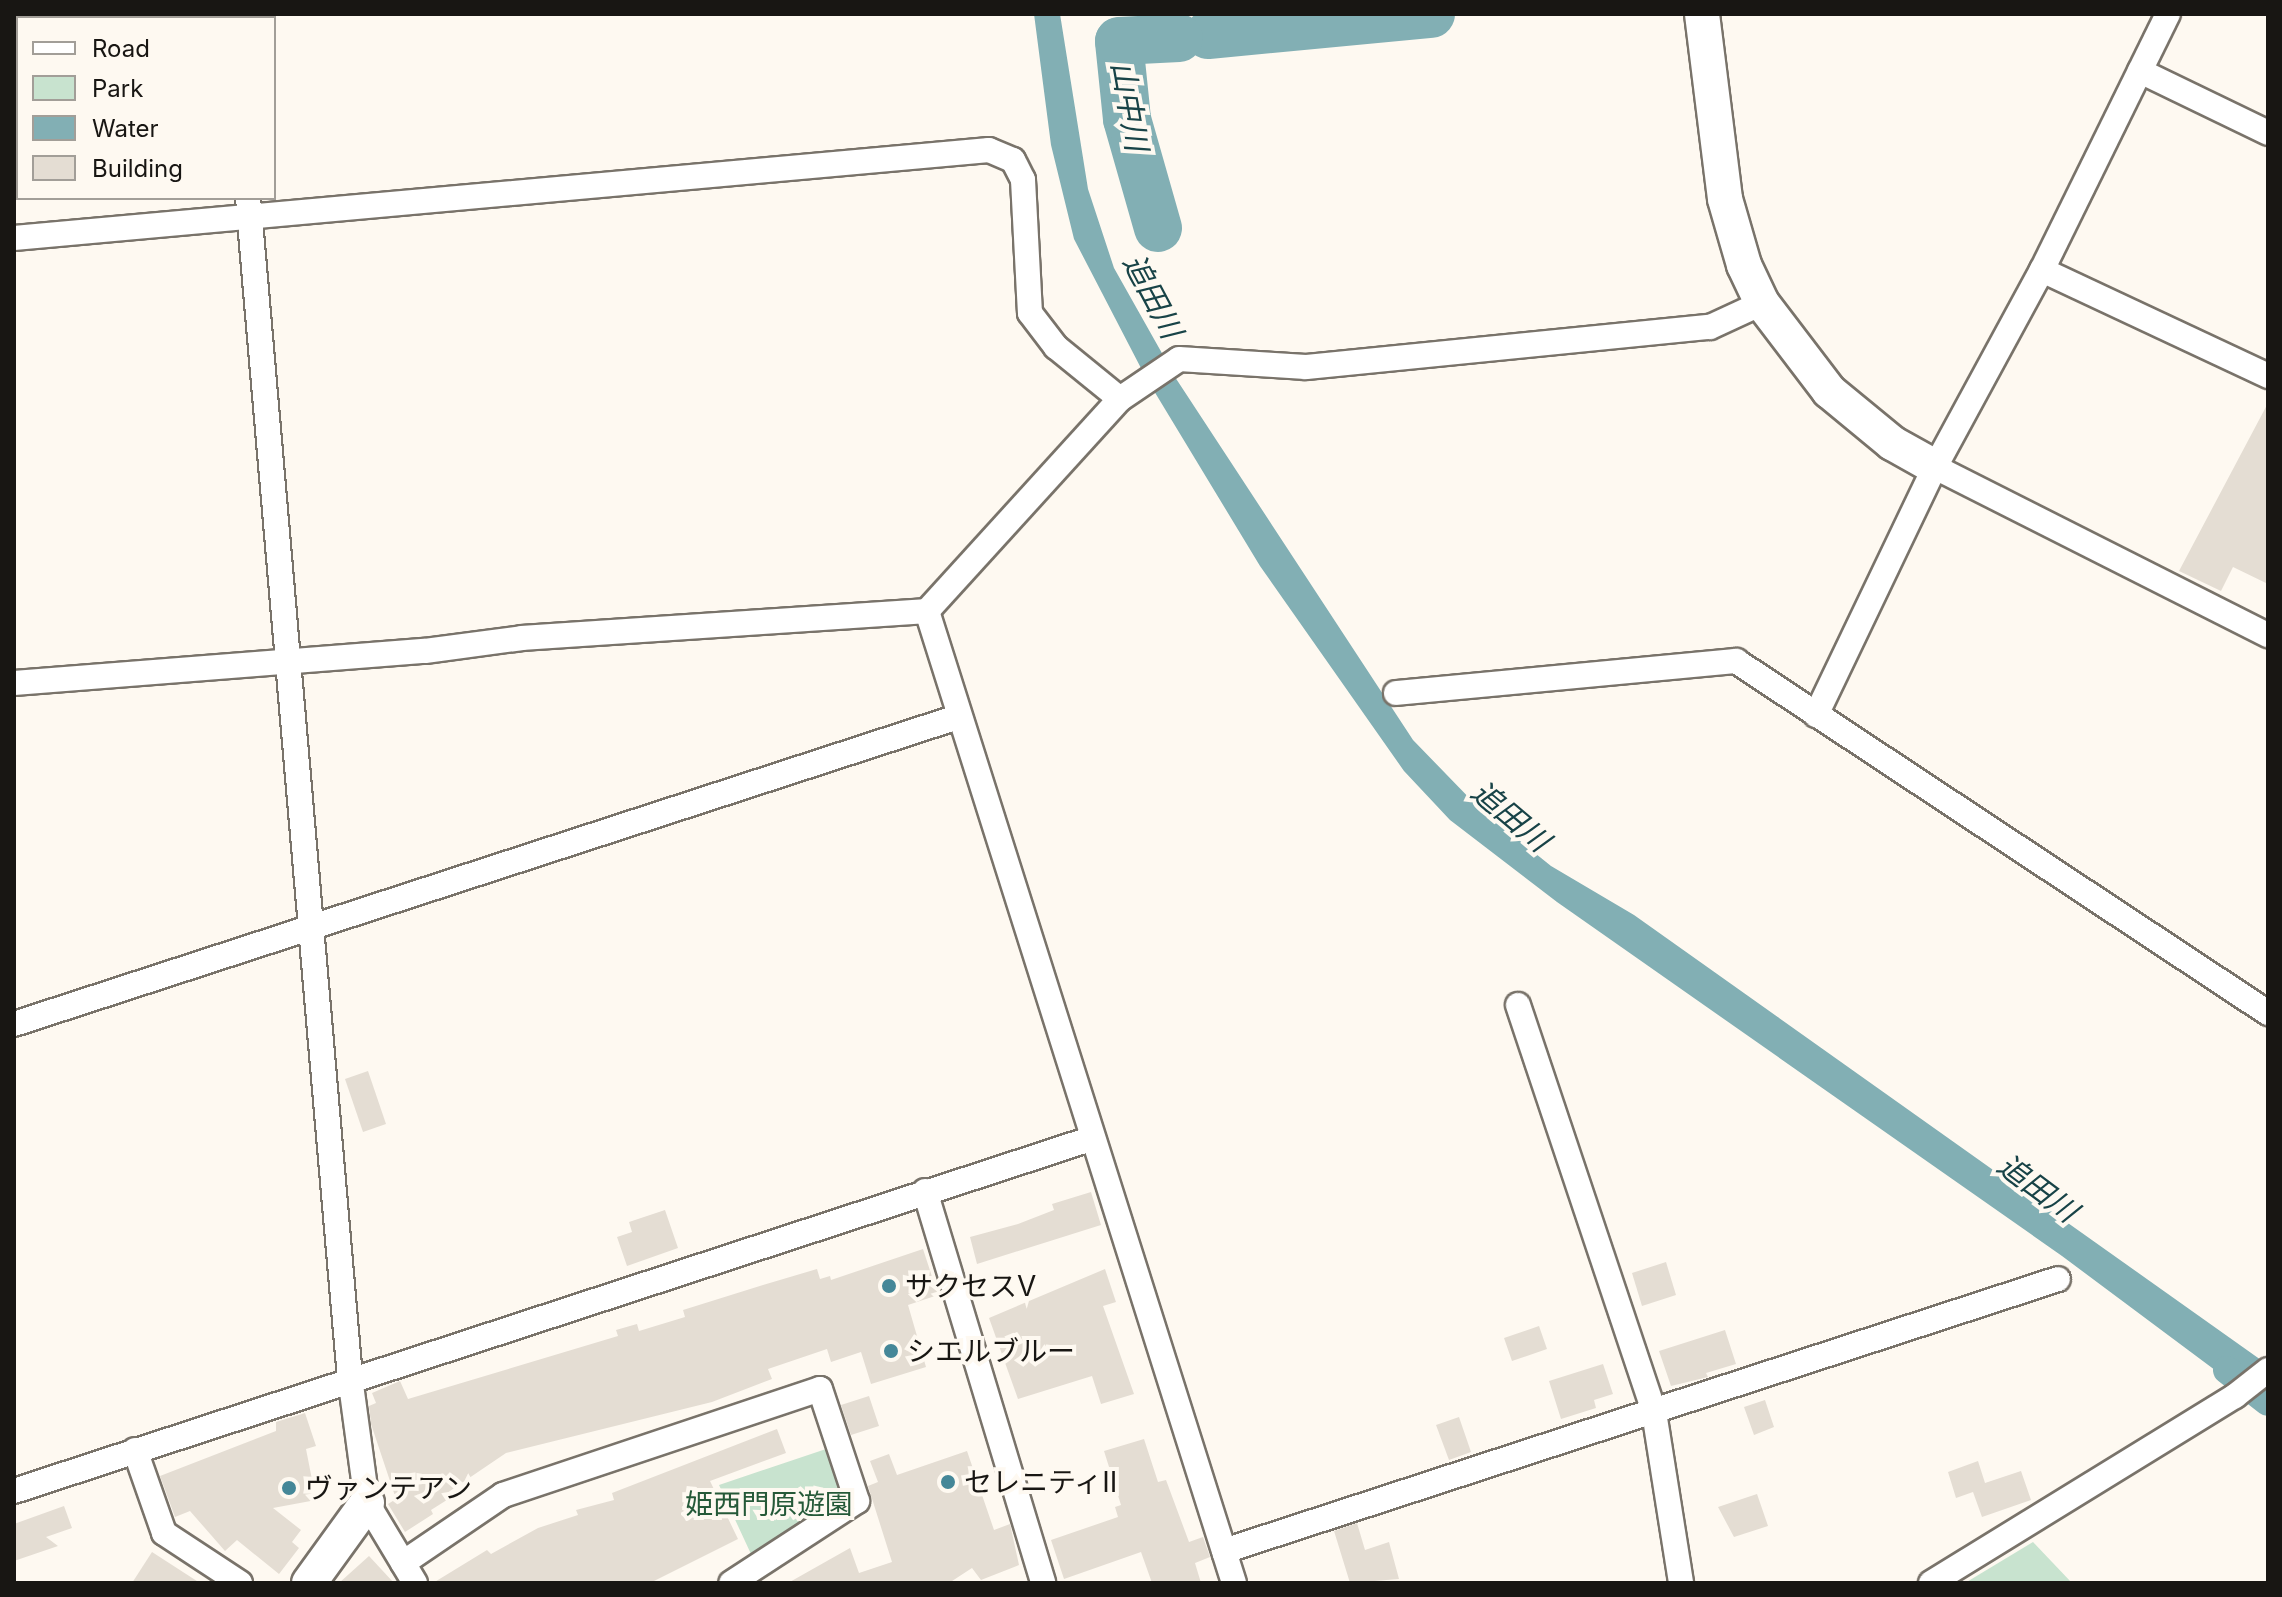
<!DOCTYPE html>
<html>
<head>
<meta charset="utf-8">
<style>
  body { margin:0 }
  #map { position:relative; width:2282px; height:1597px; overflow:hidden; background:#fef9f1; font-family:Inter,"Noto Sans JP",sans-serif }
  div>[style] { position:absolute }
  .green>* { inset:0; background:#c8e3cf }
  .water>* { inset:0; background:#82afb4 }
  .canal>* { height:28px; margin:-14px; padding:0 14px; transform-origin:14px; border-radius:14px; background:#82afb4 }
  .river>* { height:48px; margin:-24px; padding:0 24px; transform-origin:24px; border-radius:24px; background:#82afb4 }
  .building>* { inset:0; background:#e4ddd3 }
  .roads { filter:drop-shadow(2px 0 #79736a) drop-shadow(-2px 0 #79736a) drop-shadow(0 2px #79736a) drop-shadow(0 -2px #79736a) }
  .street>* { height:24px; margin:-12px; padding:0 12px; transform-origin:12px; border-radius:12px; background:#fff }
  .secondary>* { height:34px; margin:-17px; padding:0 17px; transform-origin:17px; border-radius:17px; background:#fff }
  .dots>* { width:22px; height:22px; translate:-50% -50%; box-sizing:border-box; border:4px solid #fef9f1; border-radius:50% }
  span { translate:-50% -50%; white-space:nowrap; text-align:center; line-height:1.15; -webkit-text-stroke:8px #fef9f1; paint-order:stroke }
  .poi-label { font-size:28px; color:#181613 }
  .left { translate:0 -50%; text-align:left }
  .park-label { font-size:28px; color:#255938 }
  .water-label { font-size:30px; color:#184347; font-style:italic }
  .frame { position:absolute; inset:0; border:16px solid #181613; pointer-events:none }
  .legend { position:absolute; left:16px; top:16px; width:260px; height:184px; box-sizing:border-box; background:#fef9f1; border:2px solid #a29e98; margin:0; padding:10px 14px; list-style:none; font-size:24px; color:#181613 }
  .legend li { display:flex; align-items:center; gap:16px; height:40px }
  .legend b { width:40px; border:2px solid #a29e98 }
</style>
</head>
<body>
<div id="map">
  <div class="green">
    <i style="clip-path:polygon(826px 1449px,839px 1488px,827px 1492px,831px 1505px,751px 1554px,719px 1485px)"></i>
    <i style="clip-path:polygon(2033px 1542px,2072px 1583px,1965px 1583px)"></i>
  </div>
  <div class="water">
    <i style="clip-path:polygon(1034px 14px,1060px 14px,1088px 189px,1114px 268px,1163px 355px,1143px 372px,1074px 239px,1051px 145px)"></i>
    <i style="clip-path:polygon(1173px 374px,1413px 740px,1478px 807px,1551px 866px,1634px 915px,2261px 1360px,2231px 1382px,2062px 1256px,1557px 902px,1450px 820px,1404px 771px,1260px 566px,1151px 386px)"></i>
  </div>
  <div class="canal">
    <i style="left:2227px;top:1370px;width:52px;rotate:38deg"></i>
  </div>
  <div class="river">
    <i style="left:1208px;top:35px;width:224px;rotate:-5.4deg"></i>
    <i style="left:1158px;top:228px;width:113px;rotate:-105.9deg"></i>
    <i style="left:1127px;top:119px;width:78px;rotate:-95.9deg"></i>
    <i style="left:1119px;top:41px;width:60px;rotate:-2.9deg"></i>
  </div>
  <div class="building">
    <i style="clip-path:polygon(2268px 403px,2268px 584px,2233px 567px,2221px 591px,2179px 571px)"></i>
    <i style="clip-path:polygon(368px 1071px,386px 1124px,363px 1132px,345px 1079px)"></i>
    <i style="clip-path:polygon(1091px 1192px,1101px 1225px,977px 1264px,970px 1237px,1018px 1224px,1054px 1210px,1052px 1204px)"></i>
    <i style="clip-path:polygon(665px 1210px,678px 1248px,627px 1266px,617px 1237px,632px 1232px,629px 1222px)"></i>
    <i style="clip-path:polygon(923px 1249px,938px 1295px,908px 1305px,926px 1367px,871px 1384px,861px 1352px,831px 1362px,827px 1349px,768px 1369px,772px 1379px,712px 1402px,506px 1453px,447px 1493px,450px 1498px,431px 1510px,433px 1514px,405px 1532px,388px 1504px,396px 1499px,371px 1424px,369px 1406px,376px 1403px,372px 1393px,400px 1381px,408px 1399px,618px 1336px,616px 1330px,637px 1324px,639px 1331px,685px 1317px,683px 1310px,763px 1285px,817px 1269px,820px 1279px,830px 1276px,831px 1280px)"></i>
    <i style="clip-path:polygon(1666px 1262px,1676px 1295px,1642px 1306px,1632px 1273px)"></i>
    <i style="clip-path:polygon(1105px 1269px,1116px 1302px,1103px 1306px,1134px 1394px,1101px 1404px,1092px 1376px,1018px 1399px,989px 1318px)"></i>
    <i style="clip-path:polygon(1539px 1326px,1547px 1349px,1512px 1361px,1504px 1338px)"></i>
    <i style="clip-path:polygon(1725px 1330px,1736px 1364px,1706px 1373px,1708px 1377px,1671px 1386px,1659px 1351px)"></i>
    <i style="clip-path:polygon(1603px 1364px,1613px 1394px,1594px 1400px,1596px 1408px,1561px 1419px,1549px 1381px)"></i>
    <i style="clip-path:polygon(869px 1396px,879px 1426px,851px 1435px,841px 1405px)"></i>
    <i style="clip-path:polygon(1765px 1400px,1774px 1427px,1754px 1435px,1744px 1407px)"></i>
    <i style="clip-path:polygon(305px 1413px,316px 1446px,306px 1449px,316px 1500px,273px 1508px,301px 1530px,292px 1542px,299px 1548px,279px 1574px,237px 1540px,225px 1551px,190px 1511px,175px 1517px,160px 1476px,276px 1431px,276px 1422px)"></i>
    <i style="clip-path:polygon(1459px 1417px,1471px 1452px,1449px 1460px,1436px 1425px)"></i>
    <i style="clip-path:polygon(777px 1429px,786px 1453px,710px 1481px,738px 1539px,650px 1583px,433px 1583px,487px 1550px,491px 1554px,538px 1528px,578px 1515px,576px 1510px,614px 1500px,612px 1493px)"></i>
    <i style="clip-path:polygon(1144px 1439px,1158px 1482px,1166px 1480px,1189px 1542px,1203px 1537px,1210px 1557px,1195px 1563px,1201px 1583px,1152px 1583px,1141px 1552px,1064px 1579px,1051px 1540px,1118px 1517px,1115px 1507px,1121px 1505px,1104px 1451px)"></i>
    <i style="clip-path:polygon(967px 1451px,994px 1530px,1010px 1524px,1019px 1565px,981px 1580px,972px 1568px,949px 1583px,788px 1583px,850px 1548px,859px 1573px,892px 1562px,868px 1486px,878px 1482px,870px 1461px,889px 1454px,897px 1475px)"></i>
    <i style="clip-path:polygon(1978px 1461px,1985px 1483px,2021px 1471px,2031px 1500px,1982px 1517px,1973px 1492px,1956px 1498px,1948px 1472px)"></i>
    <i style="clip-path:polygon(1757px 1494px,1768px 1526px,1734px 1537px,1718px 1507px)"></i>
    <i style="clip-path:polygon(64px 1506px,72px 1528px,46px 1537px,58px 1546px,14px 1561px,14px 1524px)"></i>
    <i style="clip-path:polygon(1357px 1523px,1365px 1550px,1389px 1542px,1399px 1579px,1350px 1583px,1334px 1531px)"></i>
    <i style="clip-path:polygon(152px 1552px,200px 1583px,132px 1583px)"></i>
    <i style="clip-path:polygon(369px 1556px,394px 1583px,339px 1583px)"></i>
  </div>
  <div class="roads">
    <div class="street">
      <i style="left:231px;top:14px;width:4px;rotate:90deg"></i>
      <i style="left:2140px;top:71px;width:142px;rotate:25.8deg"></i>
      <i style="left:248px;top:198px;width:1183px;rotate:85.06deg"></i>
      <i style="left:350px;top:1377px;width:127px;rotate:82.3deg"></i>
      <i style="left:367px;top:1503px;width:93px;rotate:59deg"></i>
      <i style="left:14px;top:238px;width:979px;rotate:-5.16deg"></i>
      <i style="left:989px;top:150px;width:26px;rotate:23deg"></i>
      <i style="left:1013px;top:160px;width:22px;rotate:63deg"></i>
      <i style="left:1023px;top:180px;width:133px;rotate:87deg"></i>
      <i style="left:1030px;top:313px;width:43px;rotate:52.6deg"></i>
      <i style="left:1056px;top:347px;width:82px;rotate:39.1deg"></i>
      <i style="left:2042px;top:270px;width:250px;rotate:25.1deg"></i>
      <i style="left:1935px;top:467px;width:373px;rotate:26.8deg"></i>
      <i style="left:927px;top:611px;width:1019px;rotate:72.47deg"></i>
      <i style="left:14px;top:683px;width:412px;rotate:-4.5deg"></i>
      <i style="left:425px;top:651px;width:98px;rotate:-7.6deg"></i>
      <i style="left:522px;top:638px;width:406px;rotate:-3.8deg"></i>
      <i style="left:927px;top:611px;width:287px;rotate:-47.7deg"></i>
      <i style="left:1120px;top:399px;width:71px;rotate:-34.1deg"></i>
      <i style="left:1179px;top:359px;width:127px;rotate:3.6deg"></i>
      <i style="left:1306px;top:367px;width:406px;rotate:-5.7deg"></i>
      <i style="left:1710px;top:327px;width:57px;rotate:-24.8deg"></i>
      <i style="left:1396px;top:693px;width:342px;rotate:-5.4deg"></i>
      <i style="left:1736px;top:661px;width:638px;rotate:33.49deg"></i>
      <i style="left:1816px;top:715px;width:275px;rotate:-64.4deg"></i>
      <i style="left:1935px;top:467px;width:224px;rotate:-61.5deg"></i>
      <i style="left:2042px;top:270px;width:285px;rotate:-63.8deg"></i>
      <i style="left:1518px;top:1005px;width:429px;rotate:71.5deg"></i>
      <i style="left:1654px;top:1412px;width:173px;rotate:81deg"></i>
      <i style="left:14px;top:1024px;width:993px;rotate:-18.02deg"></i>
      <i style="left:925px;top:1191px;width:409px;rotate:73.2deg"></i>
      <i style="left:135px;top:1450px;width:88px;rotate:70.7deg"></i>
      <i style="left:164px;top:1533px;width:91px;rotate:33.3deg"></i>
      <i style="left:14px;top:1491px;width:1132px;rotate:-18.11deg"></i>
      <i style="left:1224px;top:1551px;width:877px;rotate:-18.06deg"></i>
      <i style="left:403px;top:1563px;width:121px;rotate:-34.2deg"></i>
      <i style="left:503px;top:1495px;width:334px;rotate:-18.5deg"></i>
      <i style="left:820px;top:1389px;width:118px;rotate:71.7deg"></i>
      <i style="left:857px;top:1501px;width:150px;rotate:146.9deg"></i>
      <i style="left:1931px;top:1583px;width:357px;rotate:-31.6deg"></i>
      <i style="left:2235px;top:1396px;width:42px;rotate:-38.2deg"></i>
    </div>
    <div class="secondary">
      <i style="left:1702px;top:14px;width:186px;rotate:82.9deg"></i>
      <i style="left:1725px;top:199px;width:69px;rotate:73.9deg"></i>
      <i style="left:1744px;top:265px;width:42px;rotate:64.7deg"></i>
      <i style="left:1762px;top:303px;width:111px;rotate:52.7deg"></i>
      <i style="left:1829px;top:391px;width:82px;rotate:39.5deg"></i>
      <i style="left:1892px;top:443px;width:49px;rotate:29.2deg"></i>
      <i style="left:309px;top:1583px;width:99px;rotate:-54.1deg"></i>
    </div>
  </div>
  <div class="dots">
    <i style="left:889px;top:1286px;background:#458798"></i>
    <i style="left:891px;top:1351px;background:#458798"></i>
    <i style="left:948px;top:1482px;background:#458798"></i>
    <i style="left:289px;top:1488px;background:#458798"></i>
  </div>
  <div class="poi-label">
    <span class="left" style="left:905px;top:1286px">サクセスⅤ</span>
    <span class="left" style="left:907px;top:1351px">シエルブルー</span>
    <span class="left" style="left:964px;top:1482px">セレニティⅡ</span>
    <span class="left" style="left:305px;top:1488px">ヴァンテアン</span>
  </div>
  <div class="park-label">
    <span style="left:769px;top:1504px">姫西門原遊園</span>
  </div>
  <div class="water-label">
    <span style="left:1130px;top:106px;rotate:80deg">山中川</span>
    <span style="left:1153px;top:296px;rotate:62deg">追田川</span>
    <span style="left:1511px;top:816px;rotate:40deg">追田川</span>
    <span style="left:2038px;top:1188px;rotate:37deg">追田川</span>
  </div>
  <div class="frame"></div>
  <ul class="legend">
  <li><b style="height:10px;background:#fff"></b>Road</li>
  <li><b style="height:22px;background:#c8e3cf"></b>Park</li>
  <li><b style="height:22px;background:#82afb4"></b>Water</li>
  <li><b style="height:22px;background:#e4ddd3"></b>Building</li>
  </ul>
</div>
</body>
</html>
